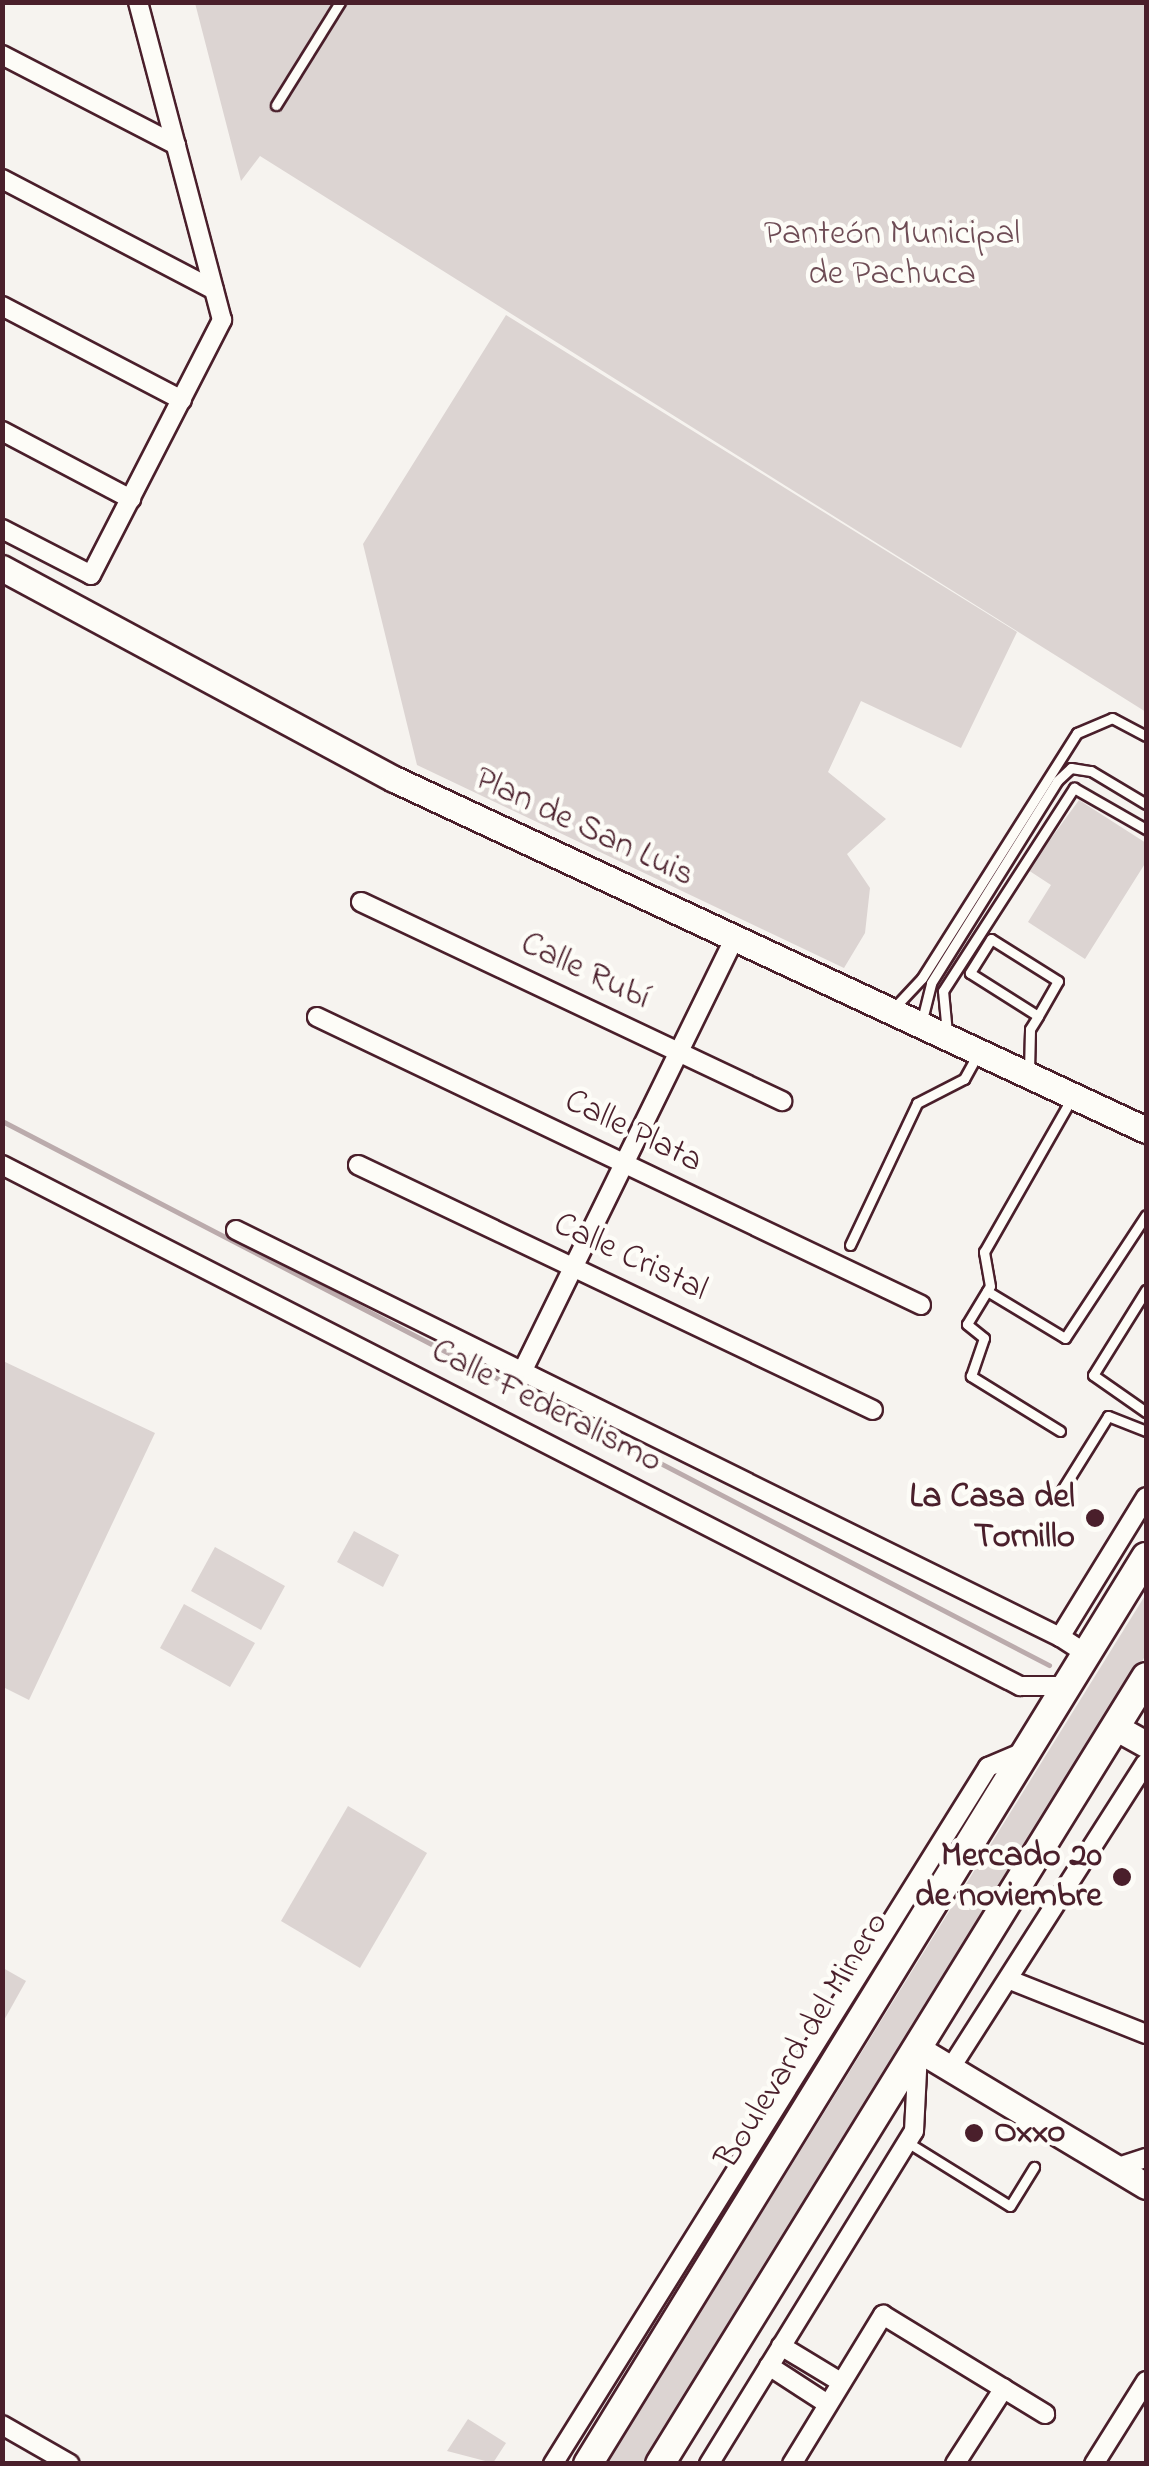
<!DOCTYPE html>
<html>
<head>
<meta charset="utf-8">
<style>
  body { margin:0 }
  #map { position:relative; width:1149px; height:2466px; overflow:hidden; background:#f6f3ef; font-family:"Indie Flower",sans-serif }
  div>[style] { position:absolute }
  .green>* { inset:0; background:#dcd4d2 }
  .stream>* { height:5px; margin:-2.5px; padding:0 2.5px; transform-origin:2.5px; border-radius:2.5px; background:#bbabac }
  .roads { filter:drop-shadow(2px 0 #4a1f2b) drop-shadow(-2px 0 #4a1f2b) drop-shadow(0 2px #4a1f2b) drop-shadow(0 -2px #4a1f2b) }
  .lane>* { height:9px; margin:-4.5px; padding:0 4.5px; transform-origin:4.5px; border-radius:4.5px; background:#fdfcf7 }
  .street>* { height:18px; margin:-9px; padding:0 9px; transform-origin:9px; border-radius:9px; background:#fdfcf7 }
  .secondary>* { height:25px; margin:-12.5px; padding:0 12.5px; transform-origin:12.5px; border-radius:12.5px; background:#fdfcf7 }
  .primary>* { height:28px; margin:-14px; padding:0 14px; transform-origin:14px; border-radius:14px; background:#fdfcf7 }
  .dots>* { width:28px; height:28px; translate:-50% -50%; box-sizing:border-box; border:5px solid #fdfcf7; border-radius:50% }
  span { translate:-50% -50%; white-space:nowrap; text-align:center; line-height:1.15; -webkit-text-stroke:9px #fdfcf7; paint-order:stroke }
  .park-label { font-size:35px; color:#6e4c55 }
  .street-label { font-size:35px; color:#4a1f2b }
  .poi-label { font-size:35px; color:#4a1f2b; font-weight:700 }
  .right { translate:-100% -50%; text-align:right }
  .left { translate:0 -50%; text-align:left }
  .frame { position:absolute; inset:0; border:5px solid #4a1f2b; pointer-events:none }
</style>
</head>
<body>
<div id="map">
  <div class="green">
    <i style="clip-path:polygon(195px 3px,1146px 3px,1146px 712px,260px 156px,241px 181px)"></i>
    <i style="clip-path:polygon(506px 315px,1017px 632px,961px 748px,861px 701px,828px 772px,886px 819px,847px 854px,870px 888px,865px 933px,844px 968px,417px 765px,363px 544px)"></i>
    <i style="clip-path:polygon(1079px 800px,1146px 843px,1146px 862px,1085px 959px,1028px 922px,1051px 885px,1028px 870px)"></i>
    <i style="clip-path:polygon(3px 1361px,155px 1433px,29px 1700px,3px 1687px)"></i>
    <i style="clip-path:polygon(354px 1531px,399px 1555px,383px 1587px,337px 1562px)"></i>
    <i style="clip-path:polygon(215px 1547px,285px 1586px,261px 1630px,191px 1591px)"></i>
    <i style="clip-path:polygon(1146px 1594px,1146px 1654px,1127px 1690px,646px 2463px,606px 2464px)"></i>
    <i style="clip-path:polygon(184px 1604px,255px 1643px,230px 1687px,160px 1648px)"></i>
    <i style="clip-path:polygon(348px 1806px,427px 1853px,360px 1968px,281px 1921px)"></i>
    <i style="clip-path:polygon(3px 1968px,26px 1981px,3px 2022px)"></i>
    <i style="clip-path:polygon(468px 2419px,506px 2443px,493px 2463px,447px 2451px)"></i>
  </div>
  <div class="stream">
    <i style="left:2px;top:1121px;width:1180px;rotate:27.46deg"></i>
  </div>
  <div class="roads">
    <div class="lane">
      <i style="left:276px;top:105px;width:121px;rotate:-58.1deg"></i>
      <i style="left:893px;top:1009px;width:42px;rotate:-46.9deg"></i>
      <i style="left:922px;top:978px;width:290px;rotate:-57.7deg"></i>
      <i style="left:1077px;top:733px;width:38px;rotate:-23deg"></i>
      <i style="left:1112px;top:718px;width:38px;rotate:28deg"></i>
      <i style="left:922px;top:1020px;width:38px;rotate:-76deg"></i>
      <i style="left:931px;top:983px;width:238px;rotate:-58deg"></i>
      <i style="left:1057px;top:781px;width:19px;rotate:-43deg"></i>
      <i style="left:1071px;top:768px;width:20px;rotate:9deg"></i>
      <i style="left:1091px;top:771px;width:64px;rotate:31deg"></i>
      <i style="left:947px;top:1033px;width:42px;rotate:-95.4deg"></i>
      <i style="left:943px;top:991px;width:242px;rotate:-57.2deg"></i>
      <i style="left:1074px;top:788px;width:83px;rotate:29.7deg"></i>
      <i style="left:1029px;top:1071px;width:42px;rotate:-88.6deg"></i>
      <i style="left:1030px;top:1029px;width:15px;rotate:-58deg"></i>
      <i style="left:1038px;top:1016px;width:40px;rotate:-60.3deg"></i>
      <i style="left:1058px;top:981px;width:79px;rotate:-147.9deg"></i>
      <i style="left:991px;top:939px;width:40px;rotate:122deg"></i>
      <i style="left:970px;top:973px;width:80px;rotate:32.3deg"></i>
      <i style="left:850px;top:1245px;width:157px;rotate:-64.7deg"></i>
      <i style="left:917px;top:1103px;width:53px;rotate:-27.1deg"></i>
      <i style="left:964px;top:1079px;width:26px;rotate:-61deg"></i>
      <i style="left:1146px;top:1290px;width:100px;rotate:121.9deg"></i>
      <i style="left:1093px;top:1375px;width:65px;rotate:34.9deg"></i>
      <i style="left:987px;top:1291px;width:91px;rotate:31.1deg"></i>
      <i style="left:1065px;top:1338px;width:147px;rotate:-56.6deg"></i>
      <i style="left:1060px;top:1431px;width:105px;rotate:-148.3deg"></i>
      <i style="left:971px;top:1376px;width:40px;rotate:-71.1deg"></i>
      <i style="left:984px;top:1338px;width:22px;rotate:-141deg"></i>
      <i style="left:967px;top:1324px;width:44px;rotate:-58.8deg"></i>
      <i style="left:990px;top:1286px;width:35px;rotate:-100deg"></i>
      <i style="left:984px;top:1252px;width:177px;rotate:-60.3deg"></i>
      <i style="left:1062px;top:1490px;width:87px;rotate:-58.1deg"></i>
      <i style="left:1108px;top:1416px;width:41px;rotate:21.5deg"></i>
      <i style="left:907px;top:2142px;width:121px;rotate:31.9deg"></i>
      <i style="left:1010px;top:2206px;width:46px;rotate:-58.4deg"></i>
    </div>
    <div class="street">
      <i style="left:2px;top:55px;width:196px;rotate:27.3deg"></i>
      <i style="left:2px;top:179px;width:239px;rotate:27.6deg"></i>
      <i style="left:2px;top:306px;width:203px;rotate:27.6deg"></i>
      <i style="left:2px;top:431px;width:146px;rotate:27.8deg"></i>
      <i style="left:2px;top:529px;width:100px;rotate:27.3deg"></i>
      <i style="left:91px;top:575px;width:287px;rotate:-62.8deg"></i>
      <i style="left:222px;top:320px;width:329px;rotate:-104.8deg"></i>
      <i style="left:361px;top:902px;width:466px;rotate:25.3deg"></i>
      <i style="left:317px;top:1017px;width:669px;rotate:25.49deg"></i>
      <i style="left:2px;top:1165px;width:1144px;rotate:27.1deg"></i>
      <i style="left:1020px;top:1686px;width:45px"></i>
      <i style="left:358px;top:1165px;width:570px;rotate:25.44deg"></i>
      <i style="left:236px;top:1230px;width:919px;rotate:26.29deg"></i>
      <i style="left:522px;top:1372px;width:484px;rotate:-63.9deg"></i>
      <i style="left:1085px;top:1653px;width:30px;rotate:-147deg"></i>
      <i style="left:1060px;top:1637px;width:164px;rotate:-58.4deg"></i>
      <i style="left:1010px;top:1980px;width:146px;rotate:21.7deg"></i>
      <i style="left:950px;top:2069px;width:363px;rotate:-57.4deg"></i>
      <i style="left:1115px;top:2168px;width:33px;rotate:-18deg"></i>
      <i style="left:781px;top:2346px;width:68px;rotate:31.1deg"></i>
      <i style="left:769px;top:2366px;width:68px;rotate:33deg"></i>
      <i style="left:2px;top:2425px;width:78px;rotate:29.8deg"></i>
      <i style="left:553px;top:2464px;width:822px;rotate:-58.03deg"></i>
      <i style="left:988px;top:1767px;width:39px;rotate:-23deg"></i>
      <i style="left:709px;top:2464px;width:391px;rotate:-58.4deg"></i>
      <i style="left:914px;top:2131px;width:79px;rotate:-87.1deg"></i>
      <i style="left:792px;top:2464px;width:175px;rotate:-58.6deg"></i>
      <i style="left:883px;top:2315px;width:190px;rotate:31.4deg"></i>
      <i style="left:955px;top:2464px;width:90px;rotate:-57.2deg"></i>
      <i style="left:1094px;top:2464px;width:98px;rotate:-57.9deg"></i>
    </div>
    <div class="secondary">
      <i style="left:2px;top:568px;width:445px;rotate:28.3deg"></i>
      <i style="left:394px;top:779px;width:830px;rotate:25.02deg"></i>
      <i style="left:1115px;top:1727px;width:35px;rotate:29deg"></i>
      <i style="left:918px;top:2049px;width:266px;rotate:31deg"></i>
    </div>
    <div class="primary">
      <i style="left:588px;top:2464px;width:1065px;rotate:-58.4deg"></i>
      <i style="left:660px;top:2464px;width:925px;rotate:-58.3deg"></i>
    </div>
  </div>
  <div class="dots">
    <i style="left:1095px;top:1518px;background:#4a1f2b"></i>
    <i style="left:1122px;top:1877px;background:#4a1f2b"></i>
    <i style="left:974px;top:2133px;background:#4a1f2b"></i>
  </div>
  <div class="park-label">
    <span style="left:892px;top:255px">Panteón Municipal<br>de Pachuca</span>
  </div>
  <div class="street-label">
    <span style="left:584px;top:828px;rotate:25deg">Plan de San Luis</span>
    <span style="left:585px;top:972px;rotate:25deg">Calle Rubí</span>
    <span style="left:633px;top:1132px;rotate:26deg">Calle Plata</span>
    <span style="left:630px;top:1258px;rotate:25deg">Calle Cristal</span>
    <span style="left:546px;top:1407px;rotate:27deg">Calle Federalismo</span>
    <span style="left:803px;top:2041px;rotate:-58deg">Boulevard del Minero</span>
  </div>
  <div class="poi-label">
    <span class="right" style="left:1075px;top:1518px">La Casa del<br>Tornillo</span>
    <span class="right" style="left:1102px;top:1877px">Mercado 20<br>de noviembre</span>
    <span class="left" style="left:994px;top:2133px">Oxxo</span>
  </div>
  <div class="frame"></div>
</div>
</body>
</html>
